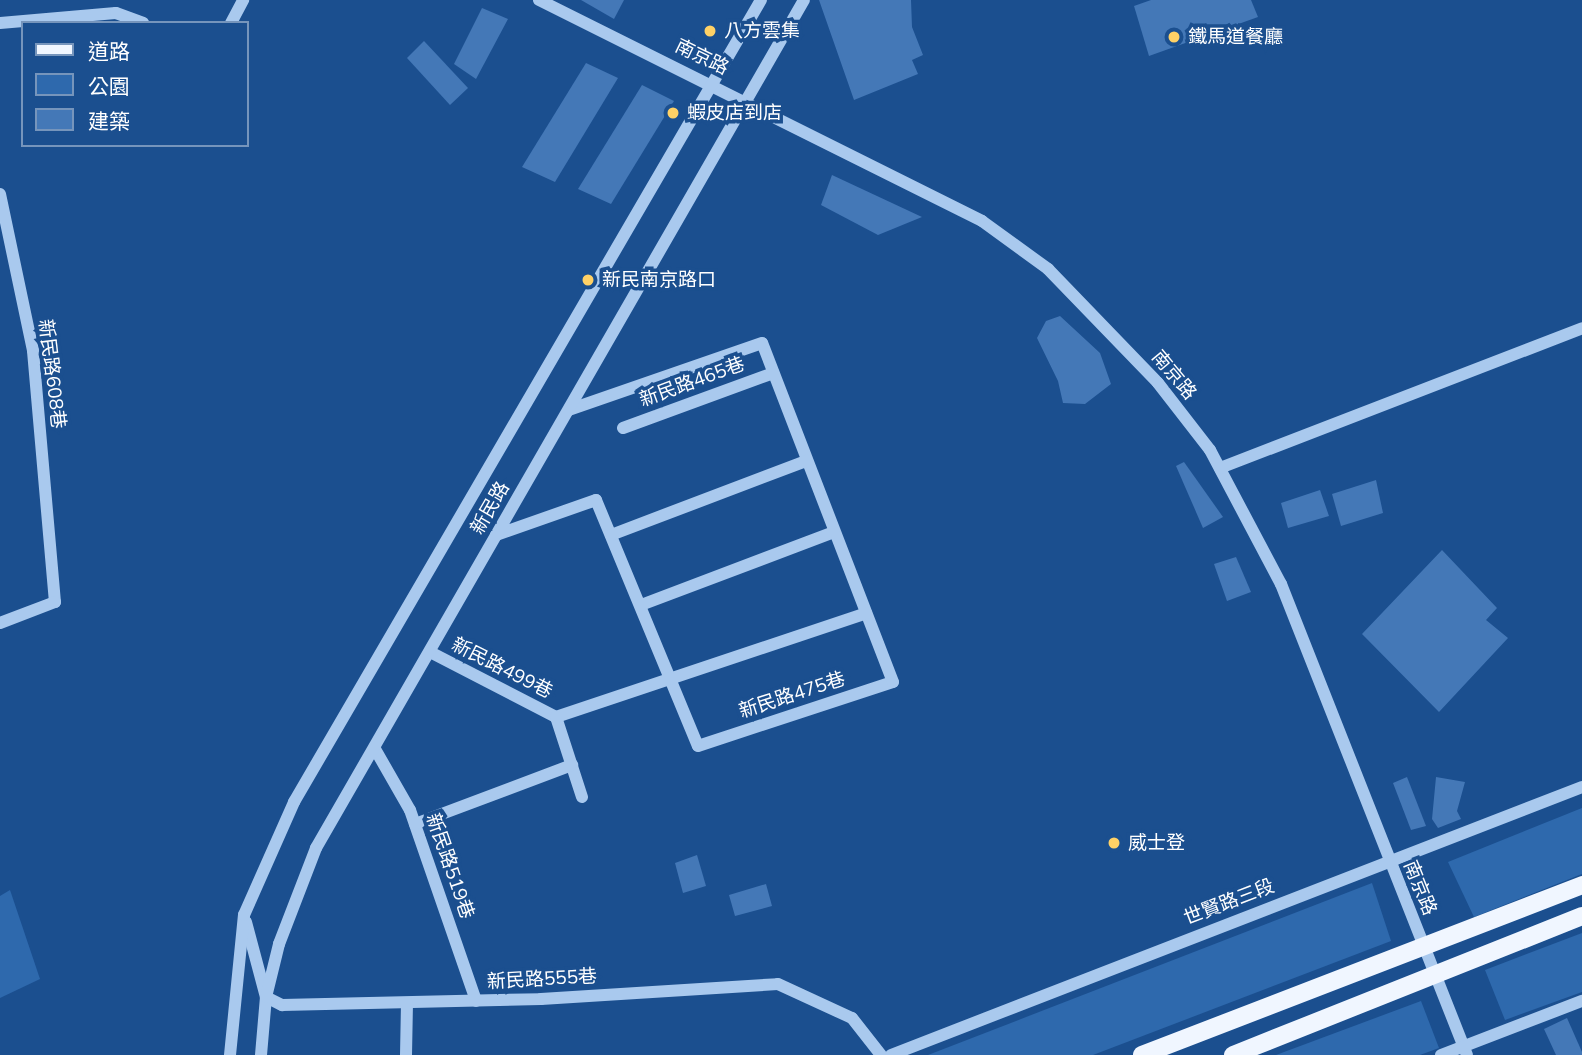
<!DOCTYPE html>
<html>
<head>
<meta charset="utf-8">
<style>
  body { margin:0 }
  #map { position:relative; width:1582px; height:1055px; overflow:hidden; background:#1b4f8f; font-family:Mulish,"Noto Sans TC",sans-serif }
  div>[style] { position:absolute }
  .green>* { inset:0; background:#2e69ad }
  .building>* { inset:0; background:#4478b7 }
  .minor>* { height:12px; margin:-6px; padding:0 6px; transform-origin:6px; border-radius:6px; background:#a9c9ee }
  .major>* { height:18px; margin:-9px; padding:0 9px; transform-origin:9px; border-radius:9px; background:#f0f6ff }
  .dots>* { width:19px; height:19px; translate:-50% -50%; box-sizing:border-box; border:4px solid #1b4f8f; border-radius:50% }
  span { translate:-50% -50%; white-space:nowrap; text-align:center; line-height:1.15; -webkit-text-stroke:7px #1b4f8f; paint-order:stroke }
  .poi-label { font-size:19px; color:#fff }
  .left { translate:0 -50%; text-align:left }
  .street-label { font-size:19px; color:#fff }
  .legend { position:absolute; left:21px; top:21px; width:228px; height:126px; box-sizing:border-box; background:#1b4f8f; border:2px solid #7695bc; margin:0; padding:9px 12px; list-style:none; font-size:21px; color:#fff }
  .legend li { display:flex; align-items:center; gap:14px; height:35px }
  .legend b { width:35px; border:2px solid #7695bc }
</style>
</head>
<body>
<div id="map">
  <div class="green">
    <i style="clip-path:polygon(1582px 808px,1582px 874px,1474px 917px,1448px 862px)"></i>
    <i style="clip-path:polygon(1372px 883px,1391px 941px,1093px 1055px,928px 1055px)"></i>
    <i style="clip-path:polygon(10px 890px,40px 979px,0 998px,0 896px)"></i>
    <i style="clip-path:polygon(1582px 933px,1582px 992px,1505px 1020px,1485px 970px)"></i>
    <i style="clip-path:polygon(1421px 1001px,1439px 1048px,1420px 1055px,1276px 1055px)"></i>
  </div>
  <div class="building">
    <i style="clip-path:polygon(581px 0,624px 0,614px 19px)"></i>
    <i style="clip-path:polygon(819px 0,911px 0,912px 27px,923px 55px,912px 60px,918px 74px,854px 100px)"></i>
    <i style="clip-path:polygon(1151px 0,1251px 0,1258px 17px,1149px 56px,1134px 6px)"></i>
    <i style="clip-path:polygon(482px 8px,508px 19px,476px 79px,454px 64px)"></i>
    <i style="clip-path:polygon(424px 41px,468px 88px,450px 105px,407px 58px)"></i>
    <i style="clip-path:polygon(586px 63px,618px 78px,555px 182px,522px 167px)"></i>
    <i style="clip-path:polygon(642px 85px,674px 101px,611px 204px,578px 189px)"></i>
    <i style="clip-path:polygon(832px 175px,922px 217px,878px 235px,821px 205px)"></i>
    <i style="clip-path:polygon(1060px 316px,1100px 353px,1111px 384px,1085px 404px,1063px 403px,1058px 381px,1037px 338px,1046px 321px)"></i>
    <i style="clip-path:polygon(1184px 462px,1223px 517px,1203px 528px,1176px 466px)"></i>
    <i style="clip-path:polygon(1376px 480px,1383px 513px,1341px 526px,1332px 494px)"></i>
    <i style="clip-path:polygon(1320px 490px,1329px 516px,1288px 528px,1281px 503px)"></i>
    <i style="clip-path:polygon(1442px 550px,1497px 608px,1486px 620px,1508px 638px,1439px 712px,1362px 634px)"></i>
    <i style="clip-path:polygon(1236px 557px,1251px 592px,1227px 601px,1214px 564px)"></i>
    <i style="clip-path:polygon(1407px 777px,1426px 826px,1411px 830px,1393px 783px)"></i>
    <i style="clip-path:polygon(1436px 777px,1465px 782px,1457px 811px,1461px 819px,1438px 828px,1432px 819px)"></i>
    <i style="clip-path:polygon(697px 855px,706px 886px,683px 893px,675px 863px)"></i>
    <i style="clip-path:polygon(766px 884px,772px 906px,735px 916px,729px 895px)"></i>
    <i style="clip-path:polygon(1567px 1018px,1582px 1052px,1582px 1055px,1556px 1055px,1544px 1029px)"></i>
  </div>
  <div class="minor">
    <i style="left:539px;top:0;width:495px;rotate:26.5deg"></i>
    <i style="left:982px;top:221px;width:82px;rotate:36deg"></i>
    <i style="left:1048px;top:269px;width:158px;rotate:46deg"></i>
    <i style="left:1158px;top:383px;width:85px;rotate:52.2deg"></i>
    <i style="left:1210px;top:450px;width:152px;rotate:62.1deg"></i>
    <i style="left:1281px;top:584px;width:506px;rotate:68.45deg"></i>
    <i style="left:0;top:23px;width:116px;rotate:-4.9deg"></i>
    <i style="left:116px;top:13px;width:29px;rotate:20deg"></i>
    <i style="left:231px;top:23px;width:26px;rotate:-62deg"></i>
    <i style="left:0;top:194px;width:160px;rotate:78.1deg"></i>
    <i style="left:33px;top:351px;width:252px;rotate:85deg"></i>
    <i style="left:55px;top:602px;width:59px;rotate:159.1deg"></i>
    <i style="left:623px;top:428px;width:160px;rotate:-20.1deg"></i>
    <i style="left:1220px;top:468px;width:388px;rotate:-21.1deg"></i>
    <i style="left:496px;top:535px;width:106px;rotate:-19.3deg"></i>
    <i style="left:596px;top:500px;width:266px;rotate:67.5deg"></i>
    <i style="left:698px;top:746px;width:205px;rotate:-18.2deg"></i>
    <i style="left:893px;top:682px;width:363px;rotate:-111.1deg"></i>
    <i style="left:762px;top:343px;width:204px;rotate:160.9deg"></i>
    <i style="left:611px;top:535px;width:209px;rotate:-20.8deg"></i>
    <i style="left:641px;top:605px;width:206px;rotate:-20.7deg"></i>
    <i style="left:430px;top:652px;width:142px;rotate:27.3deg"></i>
    <i style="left:375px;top:749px;width:70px;rotate:60.2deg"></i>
    <i style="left:410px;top:810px;width:202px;rotate:70.9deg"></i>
    <i style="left:582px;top:797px;width:84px;rotate:-108deg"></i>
    <i style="left:556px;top:717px;width:327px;rotate:-18.5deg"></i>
    <i style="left:415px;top:824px;width:168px;rotate:-20.6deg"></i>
    <i style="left:246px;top:922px;width:78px;rotate:75.1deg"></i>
    <i style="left:266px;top:997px;width:18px;rotate:27deg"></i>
    <i style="left:282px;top:1005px;width:259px;rotate:-1.3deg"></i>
    <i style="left:541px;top:999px;width:237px;rotate:-3.6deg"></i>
    <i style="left:778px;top:984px;width:81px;rotate:24.7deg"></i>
    <i style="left:852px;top:1018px;width:47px;rotate:51.9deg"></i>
    <i style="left:230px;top:1055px;width:141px;rotate:-84.3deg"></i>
    <i style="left:244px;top:915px;width:124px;rotate:-66.1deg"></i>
    <i style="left:294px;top:802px;width:928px;rotate:-59.79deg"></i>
    <i style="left:261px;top:1055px;width:58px;rotate:-85.1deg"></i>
    <i style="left:266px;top:997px;width:55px;rotate:-76.2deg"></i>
    <i style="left:279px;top:944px;width:103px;rotate:-68.9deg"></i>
    <i style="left:316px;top:848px;width:978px;rotate:-60.08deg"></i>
    <i style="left:406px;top:1055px;width:52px;rotate:-88.9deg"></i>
    <i style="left:891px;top:1055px;width:741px;rotate:-21.2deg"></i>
    <i style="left:1441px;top:1055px;width:151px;rotate:-21deg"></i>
  </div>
  <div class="major">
    <i style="left:1142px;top:1055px;width:472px;rotate:-21.1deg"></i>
    <i style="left:1233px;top:1055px;width:376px;rotate:-21.7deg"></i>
  </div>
  <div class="dots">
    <i style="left:710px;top:31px;background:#ffd166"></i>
    <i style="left:1174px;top:37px;background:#ffd166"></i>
    <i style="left:673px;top:113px;background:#ffd166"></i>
    <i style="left:588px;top:280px;background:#ffd166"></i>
    <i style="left:1114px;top:843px;background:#ffd166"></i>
  </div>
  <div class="poi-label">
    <span class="left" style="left:724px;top:31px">八方雲集</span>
    <span class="left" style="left:1188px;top:37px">鐵馬道餐廳</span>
    <span class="left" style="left:687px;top:113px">蝦皮店到店</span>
    <span class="left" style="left:602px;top:280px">新民南京路口</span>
    <span class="left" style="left:1128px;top:843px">威士登</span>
  </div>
  <div class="street-label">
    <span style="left:702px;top:57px;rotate:26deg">南京路</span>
    <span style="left:52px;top:374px;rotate:83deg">新民路608巷</span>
    <span style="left:1174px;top:375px;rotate:50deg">南京路</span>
    <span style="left:692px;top:382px;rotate:-20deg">新民路465巷</span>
    <span style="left:490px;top:508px;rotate:-60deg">新民路</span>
    <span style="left:502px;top:668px;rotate:27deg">新民路499巷</span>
    <span style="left:792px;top:695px;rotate:-18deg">新民路475巷</span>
    <span style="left:450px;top:866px;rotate:71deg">新民路519巷</span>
    <span style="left:1420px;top:888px;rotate:68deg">南京路</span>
    <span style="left:1229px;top:902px;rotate:-21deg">世賢路三段</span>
    <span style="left:542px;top:979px;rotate:-3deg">新民路555巷</span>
  </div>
  <ul class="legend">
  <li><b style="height:9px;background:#f0f6ff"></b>道路</li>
  <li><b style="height:19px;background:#2e69ad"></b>公園</li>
  <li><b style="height:19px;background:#4478b7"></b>建築</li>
  </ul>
</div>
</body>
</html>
